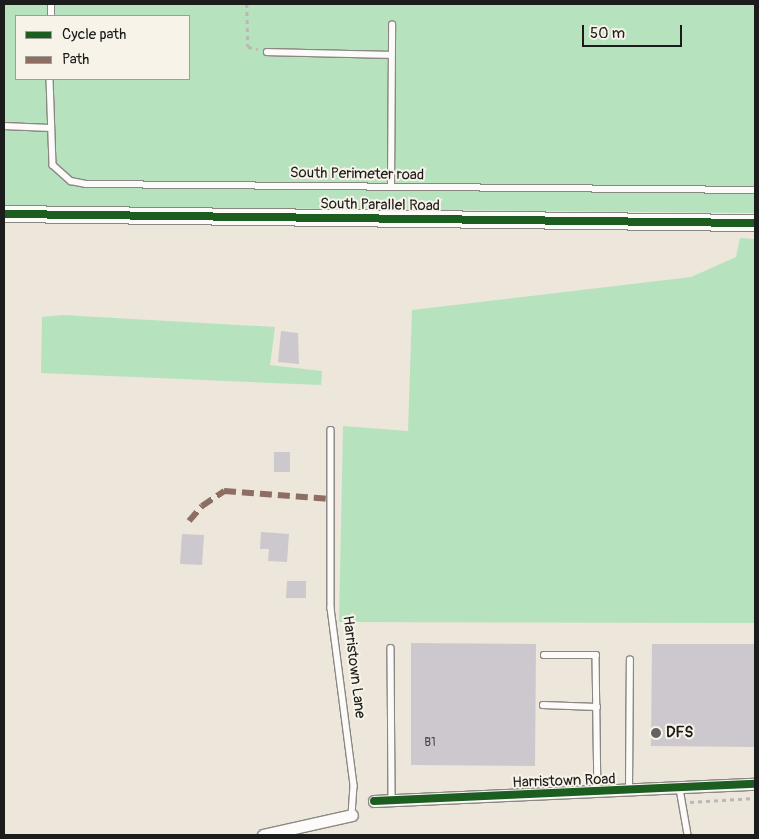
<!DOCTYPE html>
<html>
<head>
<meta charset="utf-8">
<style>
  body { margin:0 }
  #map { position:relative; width:759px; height:839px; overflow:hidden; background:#ede6db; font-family:Pangolin,sans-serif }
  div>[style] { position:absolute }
  .green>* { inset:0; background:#b6e3be }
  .building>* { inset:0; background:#cdc8cd }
  .path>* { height:2.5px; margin-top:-1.25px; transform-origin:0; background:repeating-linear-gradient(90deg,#b9b8b6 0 4px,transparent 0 8px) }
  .roads { filter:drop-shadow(1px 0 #8b8782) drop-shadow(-1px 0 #8b8782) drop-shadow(0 1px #8b8782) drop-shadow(0 -1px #8b8782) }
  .service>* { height:5.5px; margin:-2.75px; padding:0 2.75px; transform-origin:2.75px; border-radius:2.75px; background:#fcfbfa }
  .minor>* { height:11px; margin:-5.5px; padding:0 5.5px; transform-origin:5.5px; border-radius:5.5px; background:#fcfbfa }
  .secondary>* { height:16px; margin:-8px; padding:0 8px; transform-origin:8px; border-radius:8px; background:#fcfbfa }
  .quiet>* { height:6px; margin-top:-3px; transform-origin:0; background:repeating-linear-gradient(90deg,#8d6e63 0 12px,transparent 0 18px) }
  .cycleway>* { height:8px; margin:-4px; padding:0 4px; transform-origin:4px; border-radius:4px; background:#1b5e20 }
  .dots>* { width:14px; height:14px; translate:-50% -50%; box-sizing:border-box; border:2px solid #f7f3e8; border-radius:50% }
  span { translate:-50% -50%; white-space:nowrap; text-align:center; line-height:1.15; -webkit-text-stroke:4px #f7f3e8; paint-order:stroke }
  .number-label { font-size:12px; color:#484748 }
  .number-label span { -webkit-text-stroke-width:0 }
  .street-label { font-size:15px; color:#1c1c1c }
  .poi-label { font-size:15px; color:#1c1c1c; font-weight:700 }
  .left { translate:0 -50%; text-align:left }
  .frame { position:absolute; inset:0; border:5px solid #1c1c1c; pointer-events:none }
  .legend { position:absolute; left:15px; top:15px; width:175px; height:65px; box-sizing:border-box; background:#f7f3e8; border:1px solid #9f9d96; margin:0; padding:6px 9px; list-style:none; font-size:15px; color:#1c1c1c }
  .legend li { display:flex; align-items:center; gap:10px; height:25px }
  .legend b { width:25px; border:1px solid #9f9d96 }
  .scale { position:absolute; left:582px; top:25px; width:100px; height:22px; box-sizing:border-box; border:2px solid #1c1c1c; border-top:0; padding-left:6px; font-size:15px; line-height:18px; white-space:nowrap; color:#1c1c1c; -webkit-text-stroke:4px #f7f3e8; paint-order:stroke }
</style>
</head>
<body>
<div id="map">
  <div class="green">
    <i style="clip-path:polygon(evenodd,4px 4px,755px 4px,755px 213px,4px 206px,4px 4px,16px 16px,189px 16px,189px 79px,16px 79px,16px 16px)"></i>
    <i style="clip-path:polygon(740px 238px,755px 239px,755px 623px,339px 622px,343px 426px,408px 431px,412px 310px,691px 277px,736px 257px)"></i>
    <i style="clip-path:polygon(62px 315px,275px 327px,270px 365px,322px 371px,321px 385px,41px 373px,42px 317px)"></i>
  </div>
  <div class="building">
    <i style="clip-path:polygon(281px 331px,298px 333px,299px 364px,278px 362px)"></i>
    <i style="clip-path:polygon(274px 452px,290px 452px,290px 472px,274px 472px)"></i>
    <i style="clip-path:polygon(261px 532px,289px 534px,287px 562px,268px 561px,269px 549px,260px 549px)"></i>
    <i style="clip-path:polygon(182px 534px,204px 535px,202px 565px,180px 564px)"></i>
    <i style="clip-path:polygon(287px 581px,306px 581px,306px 598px,286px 598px)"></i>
    <i style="clip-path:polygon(411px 643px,536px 644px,535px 766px,411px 765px)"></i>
    <i style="clip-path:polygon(652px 644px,755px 644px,755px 747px,651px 746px)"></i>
  </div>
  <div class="path">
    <i style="left:247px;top:4px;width:43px;rotate:88.7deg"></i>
    <i style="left:248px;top:47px;width:10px;rotate:11deg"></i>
    <i style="left:690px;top:802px;width:65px;rotate:-3.5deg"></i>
  </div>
  <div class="roads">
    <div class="service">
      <i style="left:51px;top:16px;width:12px;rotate:-90deg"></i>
      <i style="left:267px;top:52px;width:124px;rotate:1.4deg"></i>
      <i style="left:50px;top:79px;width:86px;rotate:88deg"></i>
      <i style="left:53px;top:165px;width:24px;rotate:42deg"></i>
      <i style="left:71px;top:181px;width:15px;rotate:11deg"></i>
      <i style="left:86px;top:184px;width:669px;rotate:0.51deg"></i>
      <i style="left:4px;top:126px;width:46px;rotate:2.5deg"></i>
      <i style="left:391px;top:187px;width:162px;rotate:-89.6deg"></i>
      <i style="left:331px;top:430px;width:178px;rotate:90deg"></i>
      <i style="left:331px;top:608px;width:179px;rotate:82.6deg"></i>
      <i style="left:354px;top:786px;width:29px;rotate:94deg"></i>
      <i style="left:391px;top:648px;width:153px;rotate:89.6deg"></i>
      <i style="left:544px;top:655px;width:52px"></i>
      <i style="left:596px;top:655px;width:138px;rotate:89.2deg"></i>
      <i style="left:543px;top:705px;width:54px;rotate:2.1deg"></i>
      <i style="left:680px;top:789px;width:47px;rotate:80.1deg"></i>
      <i style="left:629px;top:790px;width:130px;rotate:-89.6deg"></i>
    </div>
    <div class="minor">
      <i style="left:374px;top:801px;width:381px;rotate:-2.6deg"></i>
      <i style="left:263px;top:835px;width:91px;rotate:-12.7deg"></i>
    </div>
    <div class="secondary">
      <i style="left:4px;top:214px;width:751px;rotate:0.69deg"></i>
    </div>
  </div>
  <div class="quiet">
    <i style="left:189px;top:521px;width:20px;rotate:-49deg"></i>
    <i style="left:202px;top:506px;width:27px;rotate:-34deg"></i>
    <i style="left:224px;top:491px;width:107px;rotate:4.3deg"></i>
  </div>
  <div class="cycleway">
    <i style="left:4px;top:214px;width:751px;rotate:0.69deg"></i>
    <i style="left:374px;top:801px;width:381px;rotate:-2.6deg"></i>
  </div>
  <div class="dots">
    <i style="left:656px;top:733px;background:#65635f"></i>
  </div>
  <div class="number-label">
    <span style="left:430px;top:743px">B1</span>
  </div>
  <div class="street-label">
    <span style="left:357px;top:174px;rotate:1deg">South Perimeter road</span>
    <span style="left:380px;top:205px;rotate:1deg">South Parallel Road</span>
    <span style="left:354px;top:667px;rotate:83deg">Harristown Lane</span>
    <span style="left:564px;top:781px;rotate:-2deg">Harristown Road</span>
  </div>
  <div class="poi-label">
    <span class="left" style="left:666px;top:733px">DFS</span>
  </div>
  <div class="frame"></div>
  <ul class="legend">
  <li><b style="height:6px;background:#1b5e20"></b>Cycle path</li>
  <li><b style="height:6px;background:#8d6e63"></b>Path</li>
  </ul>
  <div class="scale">50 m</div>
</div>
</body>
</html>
